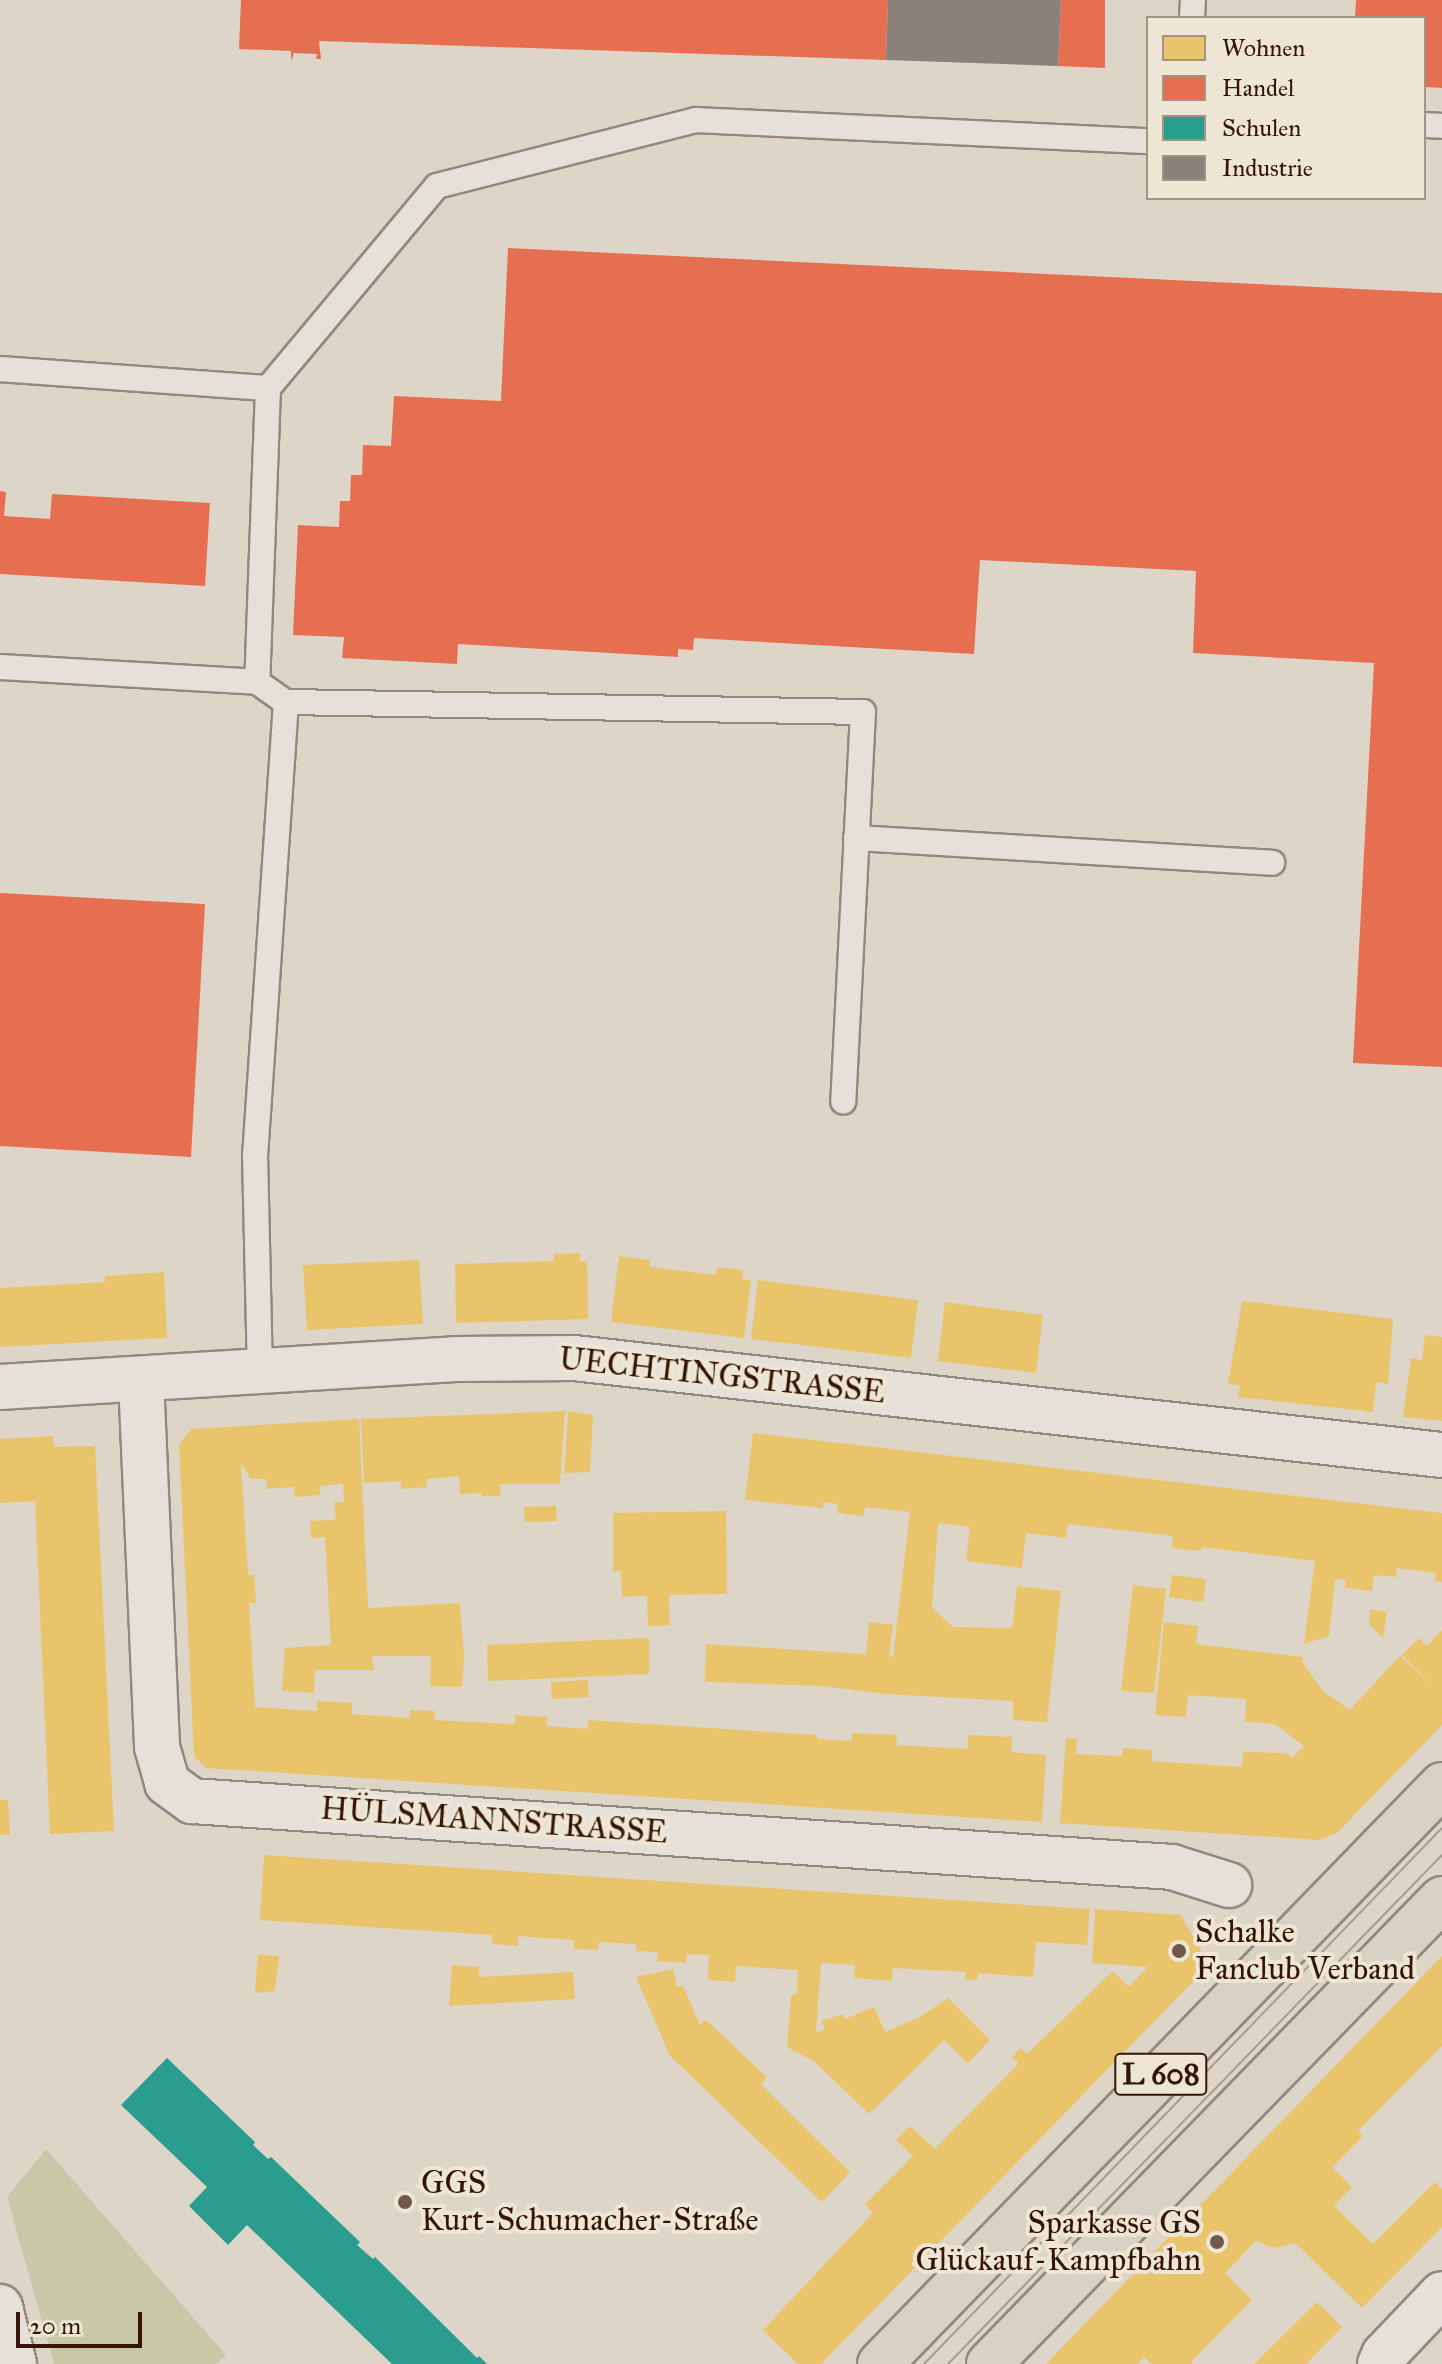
<!DOCTYPE html>
<html>
<head>
<meta charset="utf-8">
<style>
  body { margin:0 }
  #map { position:relative; width:1442px; height:2364px; overflow:hidden; background:#ddd5c7; font-family:"IM FELL Great Primer",serif }
  div>[style] { position:absolute }
  .green>* { inset:0; background:#c8c8a9 }
  .homes>* { inset:0; background:#e9c46a }
  .shops>* { inset:0; background:#e76f51 }
  .schools>* { inset:0; background:#2a9d8f }
  .industry>* { inset:0; background:#8a817c }
  .roads { filter:drop-shadow(2px 0 #91887e) drop-shadow(-2px 0 #91887e) drop-shadow(0 2px #91887e) drop-shadow(0 -2px #91887e) }
  .lane>* { height:24px; margin:-12px; padding:0 12px; transform-origin:12px; border-radius:12px; background:#e5e1da }
  .street>* { height:44px; margin:-22px; padding:0 22px; transform-origin:22px; border-radius:22px; background:#e5e1da }
  .secondary>* { height:44px; margin:-22px; padding:0 22px; transform-origin:22px; border-radius:22px; background:#e5e1da }
  .primary>* { height:44px; margin:-22px; padding:0 22px; transform-origin:22px; border-radius:22px; background:#d8d1c5 }
  .tram>* { height:2px; margin:-1px; padding:0 1px; transform-origin:1px; border-radius:1px; background:#a39d97 }
  .dots>* { width:22px; height:22px; translate:-50% -50%; box-sizing:border-box; border:4px solid #eee6d5; border-radius:50% }
  span { translate:-50% -50%; white-space:nowrap; text-align:center; line-height:1.15; -webkit-text-stroke:8px #eee6d5; paint-order:stroke }
  .shield-label span { padding:2px 6px; background:#eee6d5; border:2px solid; border-radius:6px; -webkit-text-stroke-width:0 }
  .shield-label { font-size:30px; color:#351507; font-weight:700 }
  .street-label { font-size:32px; color:#351507 }
  .poi-label { font-size:32px; color:#351507 }
  .left { translate:0 -50%; text-align:left }
  .right { translate:-100% -50%; text-align:right }
  .legend { position:absolute; left:1146px; top:16px; width:280px; height:184px; box-sizing:border-box; background:#eee6d5; border:2px solid #a49283; margin:0; padding:10px 14px; list-style:none; font-size:24px; color:#351507 }
  .legend li { display:flex; align-items:center; gap:16px; height:40px }
  .legend b { width:40px; border:2px solid #a49283 }
  .scale { position:absolute; left:16px; top:2312px; width:126px; height:36px; box-sizing:border-box; border:4px solid #351507; border-top:0; padding-left:10px; font-size:24px; line-height:28px; white-space:nowrap; color:#351507; -webkit-text-stroke:6px #eee6d5; paint-order:stroke }
</style>
</head>
<body>
<div id="map">
  <div class="green">
    <i style="clip-path:polygon(46px 2149px,226px 2355px,216px 2364px,54px 2364px,7px 2197px)"></i>
  </div>
  <div class="homes">
    <i style="clip-path:polygon(580px 1253px,580px 1262px,587px 1261px,588px 1319px,456px 1323px,455px 1264px,554px 1261px,554px 1254px)"></i>
    <i style="clip-path:polygon(619px 1256px,650px 1260px,650px 1267px,716px 1275px,717px 1267px,743px 1270px,742px 1279px,751px 1280px,744px 1338px,611px 1322px)"></i>
    <i style="clip-path:polygon(419px 1260px,423px 1324px,307px 1330px,303px 1265px)"></i>
    <i style="clip-path:polygon(164px 1272px,167px 1338px,0 1347px,0 1288px,105px 1282px,105px 1276px)"></i>
    <i style="clip-path:polygon(758px 1280px,918px 1300px,911px 1358px,751px 1339px)"></i>
    <i style="clip-path:polygon(1242px 1301px,1393px 1319px,1388px 1384px,1376px 1382px,1373px 1412px,1238px 1397px,1240px 1385px,1228px 1384px)"></i>
    <i style="clip-path:polygon(945px 1302px,1043px 1315px,1036px 1373px,938px 1361px)"></i>
    <i style="clip-path:polygon(1425px 1335px,1442px 1337px,1442px 1421px,1403px 1417px,1411px 1358px,1422px 1360px)"></i>
    <i style="clip-path:polygon(565px 1411px,560px 1484px,500px 1484px,501px 1496px,482px 1496px,482px 1493px,460px 1494px,459px 1476px,427px 1479px,427px 1487px,401px 1489px,401px 1481px,364px 1483px,361px 1419px)"></i>
    <i style="clip-path:polygon(568px 1411px,593px 1415px,590px 1472px,564px 1473px)"></i>
    <i style="clip-path:polygon(359px 1419px,368px 1608px,460px 1603px,464px 1656px,462px 1687px,430px 1686px,431px 1656px,372px 1656px,374px 1670px,315px 1670px,314px 1693px,282px 1691px,285px 1648px,331px 1645px,325px 1537px,311px 1538px,310px 1521px,336px 1520px,334px 1502px,344px 1502px,343px 1484px,320px 1486px,320px 1495px,294px 1497px,294px 1487px,267px 1489px,266px 1479px,251px 1479px,241px 1463px,248px 1575px,254px 1575px,256px 1603px,249px 1603px,255px 1707px,317px 1711px,317px 1701px,352px 1703px,352px 1714px,410px 1718px,410px 1710px,435px 1711px,434px 1720px,515px 1724px,515px 1715px,547px 1717px,547px 1726px,588px 1729px,588px 1720px,817px 1735px,817px 1739px,852px 1741px,852px 1733px,897px 1735px,896px 1745px,968px 1749px,968px 1735px,1012px 1737px,1011px 1752px,1046px 1755px,1042px 1822px,206px 1768px,194px 1756px,179px 1445px,191px 1429px)"></i>
    <i style="clip-path:polygon(753px 1433px,1442px 1513px,1442px 1582px,1435px 1581px,1436px 1573px,1397px 1568px,1396px 1577px,1374px 1575px,1372px 1591px,1345px 1588px,1346px 1580px,1335px 1579px,1329px 1636px,1304px 1644px,1315px 1561px,1202px 1547px,1201px 1551px,1172px 1548px,1173px 1536px,1068px 1524px,1066px 1538px,1026px 1533px,1022px 1568px,966px 1561px,970px 1527px,938px 1523px,932px 1608px,953px 1627px,1012px 1628px,1017px 1586px,1061px 1591px,1047px 1722px,1013px 1720px,1013px 1701px,886px 1694px,821px 1686px,705px 1682px,706px 1644px,866px 1654px,869px 1622px,893px 1625px,889px 1656px,893px 1657px,910px 1512px,865px 1507px,864px 1516px,837px 1513px,838px 1504px,823px 1502px,823px 1508px,745px 1500px)"></i>
    <i style="clip-path:polygon(53px 1436px,54px 1447px,95px 1446px,114px 1831px,50px 1834px,35px 1501px,0 1503px,0 1439px)"></i>
    <i style="clip-path:polygon(556px 1506px,557px 1521px,525px 1522px,524px 1507px)"></i>
    <i style="clip-path:polygon(726px 1511px,727px 1594px,669px 1595px,670px 1625px,648px 1626px,647px 1596px,622px 1597px,621px 1571px,613px 1571px,613px 1513px)"></i>
    <i style="clip-path:polygon(1172px 1575px,1206px 1579px,1203px 1602px,1169px 1597px)"></i>
    <i style="clip-path:polygon(1133px 1585px,1166px 1589px,1154px 1693px,1121px 1691px)"></i>
    <i style="clip-path:polygon(1370px 1609px,1387px 1612px,1383px 1638px,1369px 1624px)"></i>
    <i style="clip-path:polygon(1164px 1622px,1198px 1626px,1196px 1644px,1303px 1657px,1302px 1662px,1323px 1691px,1350px 1710px,1400px 1656px,1440px 1693px,1402px 1655px,1419px 1638px,1427px 1646px,1442px 1630px,1442px 1725px,1337px 1833px,1319px 1840px,1060px 1823px,1066px 1738px,1077px 1739px,1076px 1754px,1122px 1756px,1123px 1748px,1152px 1750px,1152px 1761px,1242px 1767px,1243px 1752px,1286px 1753px,1292px 1758px,1304px 1746px,1275px 1724px,1245px 1722px,1246px 1699px,1188px 1695px,1186px 1717px,1155px 1715px)"></i>
    <i style="clip-path:polygon(649px 1638px,649px 1674px,488px 1681px,487px 1645px)"></i>
    <i style="clip-path:polygon(588px 1680px,589px 1697px,552px 1699px,551px 1682px)"></i>
    <i style="clip-path:polygon(0 1800px,8px 1800px,10px 1835px,0 1835px)"></i>
    <i style="clip-path:polygon(264px 1855px,1090px 1909px,1087px 1945px,1036px 1942px,1033px 1977px,978px 1973px,977px 1980px,965px 1979px,966px 1972px,893px 1968px,892px 1981px,854px 1978px,855px 1965px,821px 1963px,816px 2033px,825px 2029px,821px 2021px,843px 2014px,845px 2019px,874px 2007px,885px 2032px,920px 2017px,948px 1998px,990px 2040px,968px 2063px,944px 2040px,869px 2114px,815px 2062px,787px 2047px,791px 1996px,797px 1993px,798px 1970px,736px 1966px,735px 1982px,708px 1980px,709px 1955px,687px 1954px,686px 1963px,657px 1961px,658px 1952px,636px 1951px,636px 1944px,599px 1942px,598px 1950px,574px 1949px,574px 1940px,518px 1936px,518px 1946px,492px 1944px,492px 1935px,260px 1920px)"></i>
    <i style="clip-path:polygon(1095px 1909px,1181px 1915px,1209px 1965px,821px 2364px,798px 2364px,763px 2330px,873px 2213px,865px 2204px,913px 2156px,896px 2140px,910px 2126px,935px 2149px,1019px 2063px,1012px 2057px,1021px 2048px,1027px 2054px,1113px 1971px,1129px 1987px,1148px 1967px,1092px 1963px)"></i>
    <i style="clip-path:polygon(258px 1955px,279px 1956px,275px 1991px,255px 1993px)"></i>
    <i style="clip-path:polygon(1442px 1956px,1442px 2046px,1358px 2131px,1363px 2136px,1332px 2168px,1352px 2187px,1334px 2206px,1373px 2244px,1435px 2182px,1442px 2189px,1442px 2227px,1362px 2308px,1295px 2243px,1275px 2248px,1256px 2241px,1225px 2273px,1252px 2300px,1191px 2362px,1193px 2364px,1152px 2364px,1144px 2357px,1137px 2364px,1046px 2364px)"></i>
    <i style="clip-path:polygon(452px 1965px,479px 1967px,479px 1977px,573px 1972px,575px 1999px,449px 2006px)"></i>
    <i style="clip-path:polygon(673px 1969px,677px 1987px,683px 1986px,700px 2025px,706px 2020px,767px 2077px,761px 2085px,850px 2172px,822px 2202px,670px 2056px,636px 1977px)"></i>
    <i style="clip-path:polygon(1317px 2302px,1342px 2327px,1306px 2364px,1254px 2364px)"></i>
  </div>
  <div class="shops">
    <i style="clip-path:polygon(241px 0,888px 0,886px 60px,319px 41px,321px 59px,316px 59px,317px 54px,294px 53px,291px 61px,291px 51px,239px 49px)"></i>
    <i style="clip-path:polygon(1061px 0,1105px 0,1105px 68px,1058px 66px)"></i>
    <i style="clip-path:polygon(1356px 0,1442px 0,1442px 88px,1424px 87px,1424px 18px,1355px 18px)"></i>
    <i style="clip-path:polygon(508px 248px,1442px 293px,1442px 1067px,1353px 1063px,1374px 663px,1193px 653px,1196px 571px,980px 560px,974px 654px,694px 638px,693px 650px,678px 649px,678px 657px,458px 644px,457px 664px,342px 658px,344px 637px,293px 635px,298px 525px,339px 527px,340px 501px,350px 501px,351px 475px,362px 475px,363px 445px,391px 446px,394px 396px,501px 401px)"></i>
    <i style="clip-path:polygon(0 491px,6px 492px,4px 516px,50px 519px,52px 494px,210px 503px,205px 586px,0 574px)"></i>
    <i style="clip-path:polygon(0 893px,205px 904px,191px 1157px,0 1146px)"></i>
  </div>
  <div class="schools">
    <i style="clip-path:polygon(167px 2058px,255px 2142px,253px 2145px,268px 2159px,271px 2157px,360px 2242px,357px 2245px,373px 2259px,375px 2257px,477px 2358px,479px 2356px,487px 2364px,392px 2364px,247px 2225px,228px 2245px,189px 2206px,207px 2187px,121px 2105px)"></i>
  </div>
  <div class="industry">
    <i style="clip-path:polygon(888px 0,1061px 0,1058px 66px,886px 60px)"></i>
  </div>
  <div class="roads">
    <div class="lane">
      <i style="left:1192px;top:18px;width:18px;rotate:-87deg"></i>
      <i style="left:1424px;top:125px;width:18px;rotate:3deg"></i>
      <i style="left:0;top:369px;width:269px;rotate:4.1deg"></i>
      <i style="left:268px;top:388px;width:294px;rotate:92.1deg"></i>
      <i style="left:268px;top:388px;width:263px;rotate:-50.1deg"></i>
      <i style="left:437px;top:186px;width:267px;rotate:-14.3deg"></i>
      <i style="left:696px;top:120px;width:452px;rotate:2.7deg"></i>
      <i style="left:0;top:667px;width:257px;rotate:3.3deg"></i>
      <i style="left:257px;top:682px;width:35px;rotate:35deg"></i>
      <i style="left:286px;top:702px;width:453px;rotate:93.9deg"></i>
      <i style="left:255px;top:1154px;width:216px;rotate:88.7deg"></i>
      <i style="left:286px;top:702px;width:577px;rotate:0.99deg"></i>
      <i style="left:863px;top:712px;width:390px;rotate:92.9deg"></i>
      <i style="left:856px;top:838px;width:417px;rotate:3.4deg"></i>
    </div>
    <div class="street">
      <i style="left:141px;top:1379px;width:368px;rotate:87.5deg"></i>
      <i style="left:157px;top:1747px;width:37px;rotate:74deg"></i>
      <i style="left:167px;top:1783px;width:31px;rotate:36deg"></i>
      <i style="left:192px;top:1801px;width:982px;rotate:3.85deg"></i>
      <i style="left:1172px;top:1867px;width:60px;rotate:17.5deg"></i>
      <i style="left:0;top:2307px;width:59px;rotate:76.2deg"></i>
      <i style="left:1380px;top:2364px;width:10px;rotate:-66deg"></i>
      <i style="left:1384px;top:2355px;width:84px;rotate:-46.4deg"></i>
    </div>
    <div class="secondary">
      <i style="left:0;top:1387px;width:456px;rotate:-3.5deg"></i>
      <i style="left:455px;top:1359px;width:119px;rotate:-0.5deg"></i>
      <i style="left:574px;top:1358px;width:873px;rotate:6.38deg"></i>
    </div>
    <div class="primary">
      <i style="left:880px;top:2364px;width:807px;rotate:-45.85deg"></i>
      <i style="left:989px;top:2364px;width:649px;rotate:-45.75deg"></i>
    </div>
  </div>
  <div class="tram">
    <i style="left:924px;top:2364px;width:745px;rotate:-45.98deg"></i>
    <i style="left:948px;top:2364px;width:709px;rotate:-45.86deg"></i>
  </div>
  <div class="dots">
    <i style="left:1179px;top:1951px;background:#70584a"></i>
    <i style="left:405px;top:2202px;background:#70584a"></i>
    <i style="left:1217px;top:2242px;background:#70584a"></i>
  </div>
  <div class="shield-label">
    <span style="left:1161px;top:2074px">L 608</span>
  </div>
  <div class="street-label">
    <span style="left:722px;top:1376px;rotate:6deg">UECHTINGSTRASSE</span>
    <span style="left:494px;top:1821px;rotate:4deg">HÜLSMANNSTRASSE</span>
  </div>
  <div class="poi-label">
    <span class="left" style="left:1195px;top:1951px">Schalke<br>Fanclub Verband</span>
    <span class="left" style="left:421px;top:2202px">GGS<br>Kurt-Schumacher-Straße</span>
    <span class="right" style="left:1201px;top:2242px">Sparkasse GS<br>Glückauf-Kampfbahn</span>
  </div>
  <ul class="legend">
  <li><b style="height:22px;background:#e9c46a"></b>Wohnen</li>
  <li><b style="height:22px;background:#e76f51"></b>Handel</li>
  <li><b style="height:22px;background:#2a9d8f"></b>Schulen</li>
  <li><b style="height:22px;background:#8a817c"></b>Industrie</li>
  </ul>
  <div class="scale">20 m</div>
</div>
</body>
</html>
